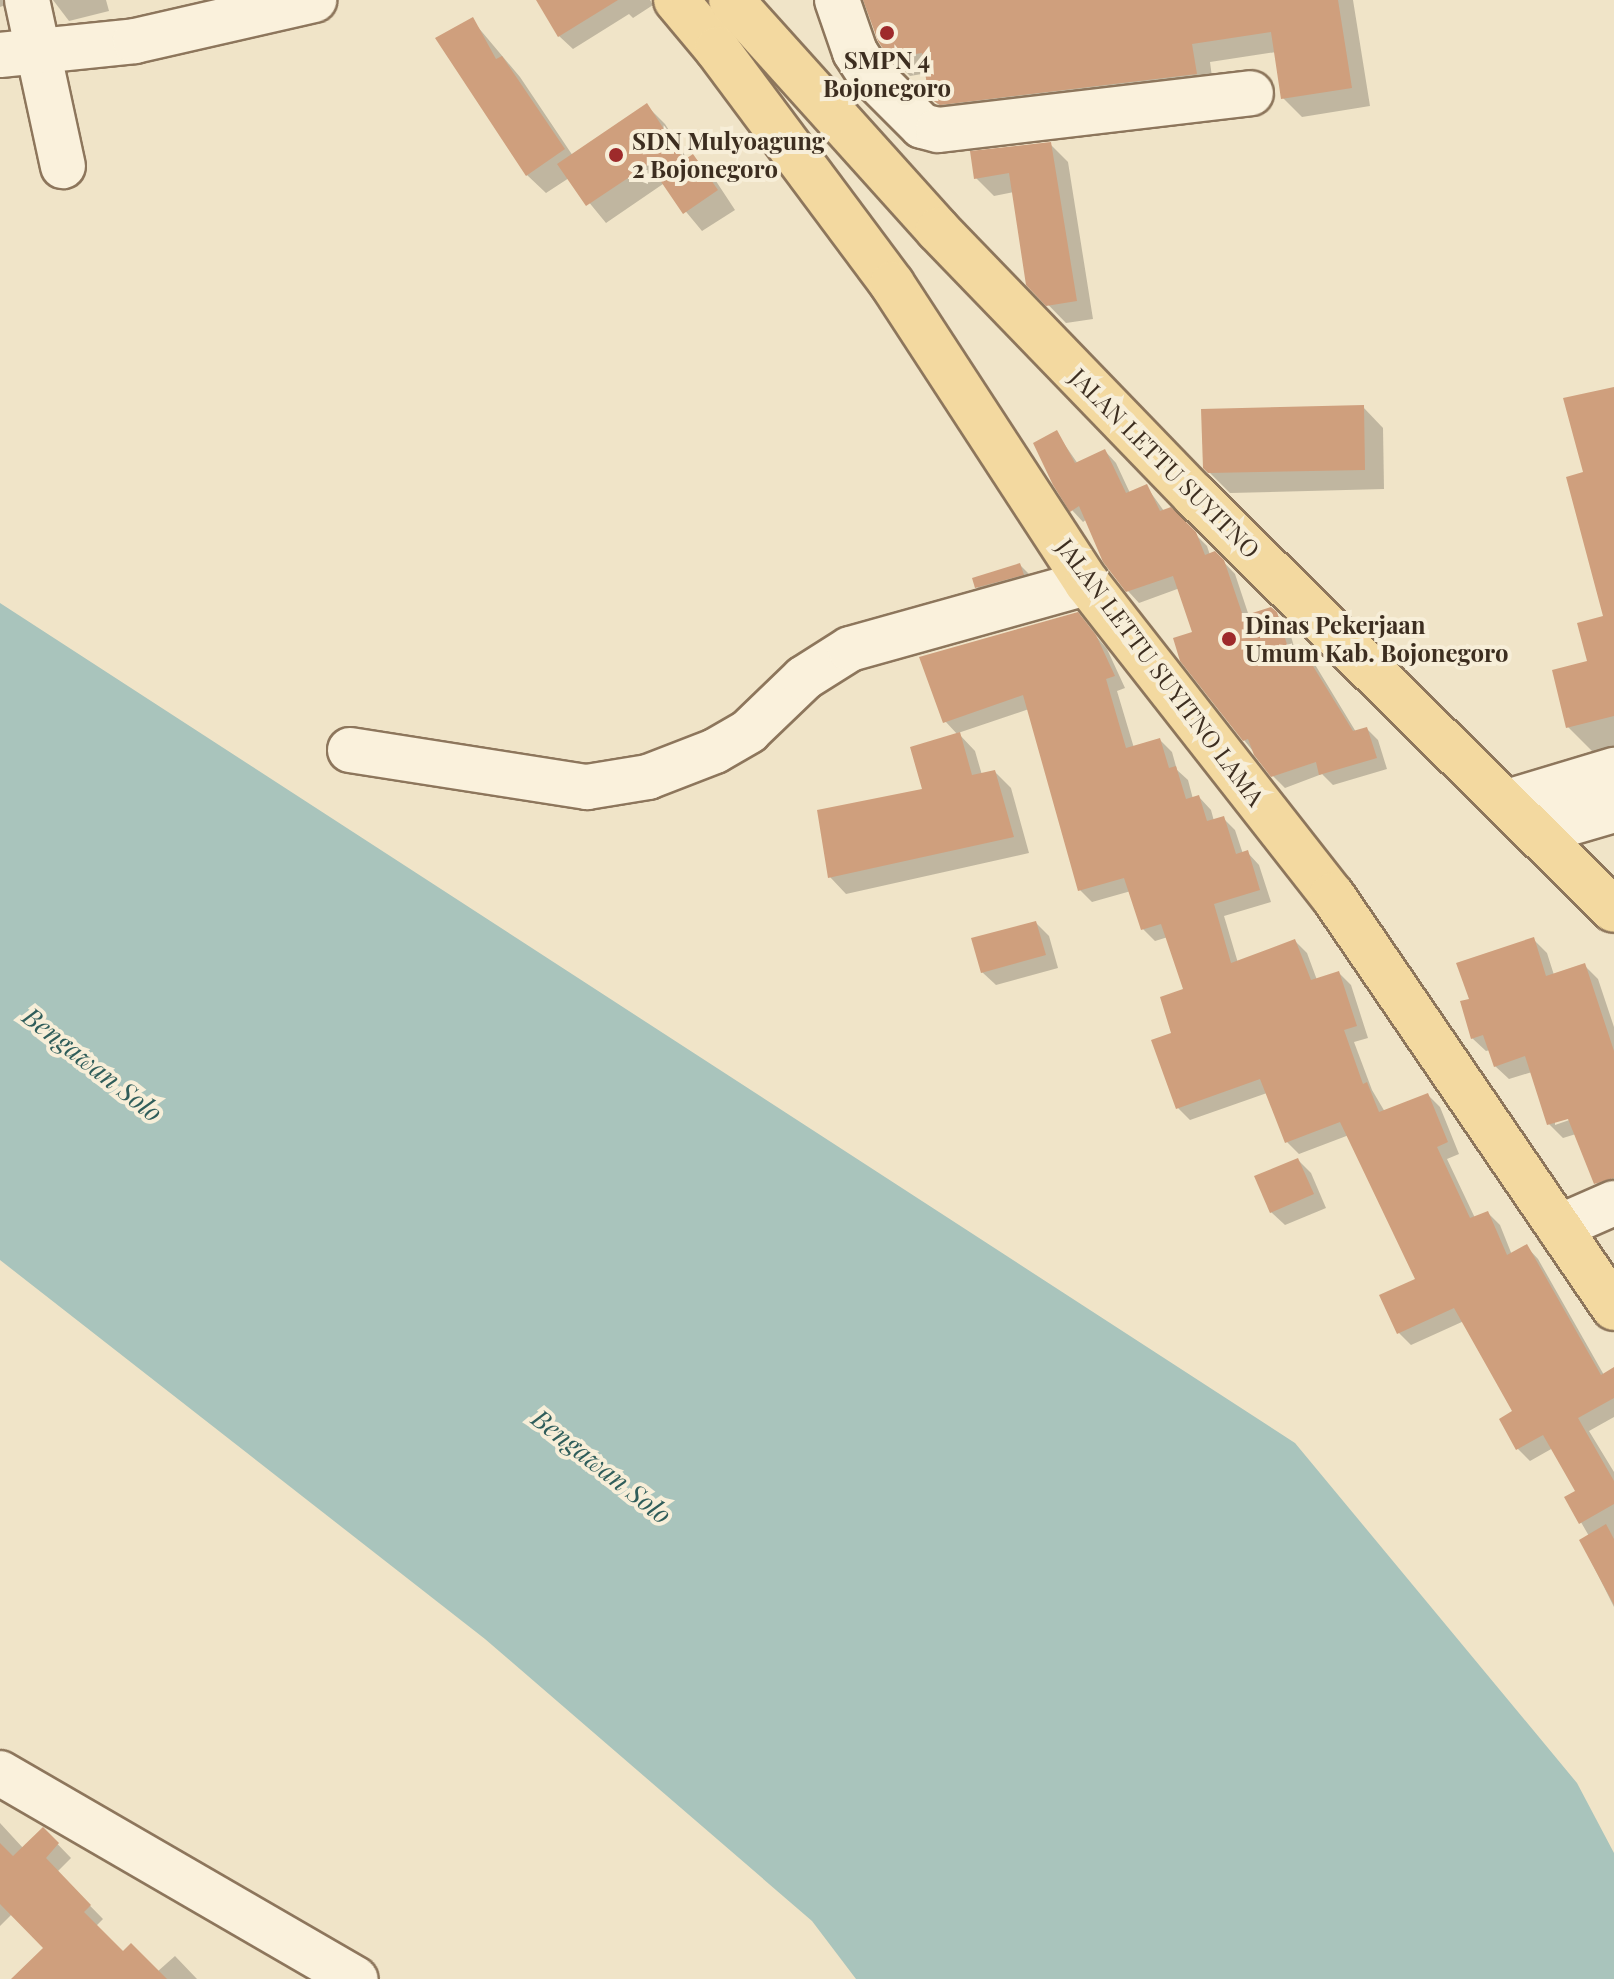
<!DOCTYPE html>
<html>
<head>
<meta charset="utf-8">
<style>
  body { margin:0 }
  #map { position:relative; width:1614px; height:1979px; overflow:hidden; background:#f0e4c8; font-family:"Playfair Display",serif }
  div>[style] { position:absolute }
  .water>* { inset:0; background:#a9c4bc }
  .shadow>* { inset:0; background:#0003 }
  .building>* { inset:0; background:#cf9f7d }
  .roads { filter:drop-shadow(2px 0 #8d765c) drop-shadow(-2px 0 #8d765c) drop-shadow(0 2px #8d765c) drop-shadow(0 -2px #8d765c) }
  .minor>* { height:44px; margin:-22px; padding:0 22px; transform-origin:22px; border-radius:22px; background:#faf1dc }
  .major>* { height:44px; margin:-22px; padding:0 22px; transform-origin:22px; border-radius:22px; background:#f3d9a0 }
  .dots>* { width:22px; height:22px; translate:-50% -50%; box-sizing:border-box; border:4px solid #f7eed8; border-radius:50% }
  span { translate:-50% -50%; white-space:nowrap; text-align:center; line-height:1.15; -webkit-text-stroke:8px #f7eed8; paint-order:stroke }
  .poi-label { font-size:24px; color:#3d2e20; font-weight:700 }
  .left { translate:0 -50%; text-align:left }
  .street-label { font-size:24px; color:#3d2e20 }
  .water-label { font-size:26px; color:#2f5d5a; font-style:italic }
</style>
</head>
<body>
<div id="map">
  <div class="water">
    <i style="clip-path:polygon(0 603px,1295px 1443px,1577px 1783px,1614px 1853px,1614px 1979px,856px 1979px,812px 1921px,485px 1639px,0 1260px)"></i>
  </div>
  <div class="shadow">
    <i style="clip-path:polygon(0 0,19px 0,0 7px)"></i>
    <i style="clip-path:polygon(53px 0,106px 0,109px 11px,69px 21px)"></i>
    <i style="clip-path:polygon(538px 0,650px 0,653px 5px,633px 18px,629px 14px,573px 49px,559px 36px)"></i>
    <i style="clip-path:polygon(865px 0,1353px 0,1370px 106px,1302px 117px,1283px 98px,1276px 52px,1210px 62px,1214px 92px,950px 116px,931px 97px,928px 73px,910px 76px,891px 57px)"></i>
    <i style="clip-path:polygon(472px 20px,520px 77px,573px 156px,647px 106px,665px 124px,688px 160px,693px 156px,712px 175px,735px 210px,702px 231px,663px 184px,606px 223px,569px 178px,546px 193px,527px 175px)"></i>
    <i style="clip-path:polygon(1050px 144px,1068px 162px,1093px 319px,1066px 323px,1028px 284px,1014px 192px,994px 196px,976px 178px)"></i>
    <i style="clip-path:polygon(1363px 407px,1383px 428px,1384px 489px,1230px 493px,1205px 468px)"></i>
    <i style="clip-path:polygon(1056px 432px,1078px 464px,1105px 451px,1116px 463px,1130px 493px,1146px 486px,1164px 511px,1170px 509px,1207px 546px,1210px 555px,1215px 553px,1235px 574px,1249px 616px,1271px 609px,1288px 626px,1295px 650px,1299px 647px,1311px 658px,1356px 732px,1367px 729px,1378px 740px,1387px 769px,1333px 785px,1322px 774px,1285px 788px,1273px 776px,1244px 740px,1195px 633px,1180px 588px,1139px 603px,1128px 591px,1087px 519px,1083px 522px,1072px 510px)"></i>
    <i style="clip-path:polygon(1614px 481px,1614px 749px,1595px 754px,1568px 727px,1606px 618px)"></i>
    <i style="clip-path:polygon(1020px 565px,1033px 578px,990px 601px,977px 587px)"></i>
    <i style="clip-path:polygon(1077px 614px,1107px 649px,1125px 688px,1117px 691px,1134px 748px,1160px 740px,1172px 752px,1177px 770px,1188px 780px,1193px 799px,1199px 797px,1211px 810px,1214px 821px,1223px 818px,1235px 830px,1243px 854px,1247px 852px,1259px 865px,1271px 902px,1224px 916px,1238px 963px,1295px 941px,1307px 953px,1317px 980px,1339px 973px,1351px 985px,1368px 1038px,1354px 1042px,1372px 1090px,1385px 1112px,1428px 1095px,1440px 1107px,1459px 1154px,1447px 1159px,1475px 1218px,1488px 1213px,1500px 1225px,1512px 1255px,1526px 1246px,1538px 1259px,1604px 1375px,1614px 1374px,1614px 1417px,1589px 1431px,1614px 1472px,1614px 1607px,1581px 1541px,1589px 1536px,1567px 1498px,1577px 1492px,1553px 1448px,1530px 1461px,1518px 1449px,1515px 1412px,1464px 1321px,1411px 1345px,1399px 1333px,1417px 1280px,1349px 1135px,1299px 1154px,1287px 1142px,1267px 1093px,1190px 1120px,1178px 1108px,1173px 1034px,1185px 990px,1168px 937px,1155px 941px,1143px 929px,1131px 891px,1092px 902px,1080px 890px,1029px 709px,958px 733px,975px 751px,982px 775px,995px 772px,1011px 788px,1029px 853px,846px 894px,830px 877px,925px 790px,958px 735px,945px 721px)"></i>
    <i style="clip-path:polygon(1036px 923px,1049px 936px,1058px 968px,996px 985px,982px 972px)"></i>
    <i style="clip-path:polygon(evenodd,1533px 939px,1547px 953px,1554px 975px,1584px 965px,1598px 979px,1614px 1027px,1614px 1196px,1609px 1197px,1596px 1183px,1576px 1134px,1563px 1138px,1549px 1124px,1532px 1072px,1509px 1079px,1495px 1066px,1490px 1050px,1486px 1051px,1472px 1038px,1471px 1000px,1533px 939px,1578px 1117px,1555px 1125px,1555px 1121px,1578px 1117px)"></i>
    <i style="clip-path:polygon(1298px 1160px,1311px 1173px,1326px 1208px,1285px 1225px,1271px 1212px)"></i>
    <i style="clip-path:polygon(0 1823px,23px 1848px,43px 1829px,71px 1858px,57px 1872px,103px 1919px,96px 1926px,123px 1953px,157px 1972px,175px 1956px,197px 1979px,12px 1979px,45px 1948px,12px 1914px,0 1926px)"></i>
  </div>
  <div class="building">
    <i style="clip-path:polygon(536px 0,618px 0,558px 37px)"></i>
    <i style="clip-path:polygon(863px 0,1338px 0,1352px 88px,1281px 99px,1271px 32px,1192px 44px,1197px 74px,940px 105px,929px 98px,922px 53px,889px 58px,878px 41px)"></i>
    <i style="clip-path:polygon(473px 17px,496px 59px,502px 56px,565px 149px,526px 176px,435px 38px)"></i>
    <i style="clip-path:polygon(647px 103px,684px 160px,693px 154px,718px 190px,683px 214px,649px 164px,586px 206px,557px 164px)"></i>
    <i style="clip-path:polygon(1051px 142px,1077px 301px,1046px 306px,1026px 285px,1009px 173px,974px 179px,970px 151px)"></i>
    <i style="clip-path:polygon(1614px 387px,1614px 716px,1566px 728px,1552px 670px,1587px 661px,1577px 623px,1603px 616px,1566px 477px,1583px 472px,1563px 398px)"></i>
    <i style="clip-path:polygon(1364px 405px,1365px 470px,1208px 473px,1203px 468px,1201px 409px)"></i>
    <i style="clip-path:polygon(1057px 430px,1075px 463px,1105px 449px,1126px 493px,1147px 484px,1160px 511px,1171px 507px,1196px 532px,1205px 555px,1215px 551px,1224px 560px,1243px 616px,1271px 607px,1277px 612px,1289px 651px,1300px 645px,1353px 731px,1367px 727px,1377px 758px,1319px 775px,1316px 762px,1271px 777px,1254px 755px,1248px 739px,1243px 741px,1180px 661px,1173px 638px,1192px 632px,1173px 576px,1126px 592px,1103px 562px,1079px 506px,1070px 512px,1053px 485px,1033px 443px)"></i>
    <i style="clip-path:polygon(1020px 563px,1024px 575px,975px 588px,972px 578px)"></i>
    <i style="clip-path:polygon(1078px 612px,1096px 635px,1115px 676px,1106px 679px,1126px 748px,1160px 738px,1169px 768px,1176px 766px,1186px 799px,1199px 795px,1207px 821px,1224px 816px,1236px 854px,1248px 850px,1260px 890px,1214px 904px,1231px 963px,1295px 939px,1311px 980px,1339px 971px,1357px 1026px,1344px 1030px,1363px 1084px,1367px 1082px,1379px 1112px,1428px 1093px,1448px 1142px,1437px 1147px,1470px 1218px,1488px 1211px,1507px 1255px,1527px 1244px,1601px 1375px,1614px 1367px,1614px 1398px,1578px 1418px,1614px 1481px,1614px 1504px,1579px 1524px,1564px 1497px,1575px 1491px,1543px 1435px,1516px 1450px,1499px 1419px,1512px 1411px,1454px 1308px,1397px 1334px,1379px 1295px,1415px 1279px,1340px 1122px,1285px 1143px,1260px 1079px,1176px 1109px,1151px 1040px,1171px 1033px,1160px 997px,1183px 989px,1161px 924px,1141px 930px,1124px 878px,1078px 891px,1023px 695px,943px 723px,919px 657px)"></i>
    <i style="clip-path:polygon(960px 732px,972px 775px,995px 770px,1014px 837px,828px 878px,817px 810px,922px 789px,910px 747px)"></i>
    <i style="clip-path:polygon(1036px 921px,1046px 955px,981px 973px,971px 938px)"></i>
    <i style="clip-path:polygon(1534px 937px,1546px 976px,1585px 963px,1614px 1051px,1614px 1178px,1594px 1184px,1568px 1119px,1547px 1125px,1525px 1056px,1494px 1067px,1483px 1035px,1471px 1039px,1460px 1001px,1469px 999px,1456px 963px)"></i>
    <i style="clip-path:polygon(1298px 1158px,1314px 1194px,1270px 1213px,1254px 1176px)"></i>
    <i style="clip-path:polygon(1606px 1524px,1614px 1539px,1614px 1605px,1579px 1540px)"></i>
    <i style="clip-path:polygon(43px 1827px,59px 1843px,46px 1858px,91px 1905px,84px 1912px,123px 1951px,131px 1943px,167px 1979px,11px 1979px,43px 1948px,0 1904px,0 1843px,13px 1856px)"></i>
  </div>
  <div class="roads">
    <div class="minor">
      <i style="left:27px;top:0;width:170px;rotate:77.8deg"></i>
      <i style="left:837px;top:0;width:55px;rotate:70.9deg"></i>
      <i style="left:855px;top:52px;width:24px;rotate:57deg"></i>
      <i style="left:868px;top:72px;width:76px;rotate:45deg"></i>
      <i style="left:922px;top:126px;width:16px;rotate:14deg"></i>
      <i style="left:938px;top:130px;width:315px;rotate:-6.7deg"></i>
      <i style="left:0;top:55px;width:136px;rotate:-5.9deg"></i>
      <i style="left:135px;top:41px;width:184px;rotate:-12.9deg"></i>
      <i style="left:350px;top:750px;width:240px;rotate:8.9deg"></i>
      <i style="left:587px;top:787px;width:62px;rotate:-9.3deg"></i>
      <i style="left:648px;top:777px;width:72px;rotate:-21.2deg"></i>
      <i style="left:715px;top:751px;width:39px;rotate:-30deg"></i>
      <i style="left:749px;top:731px;width:76px;rotate:-43.9deg"></i>
      <i style="left:804px;top:678px;width:54px;rotate:-32.2deg"></i>
      <i style="left:850px;top:649px;width:246px;rotate:-15.6deg"></i>
      <i style="left:1507px;top:802px;width:112px;rotate:-16.7deg"></i>
      <i style="left:1536px;top:833px;width:81px;rotate:-16.4deg"></i>
      <i style="left:1559px;top:1227px;width:60px;rotate:-23.6deg"></i>
      <i style="left:0;top:1773px;width:411px;rotate:30.1deg"></i>
    </div>
    <div class="major">
      <i style="left:676px;top:0;width:64px;rotate:50.1deg"></i>
      <i style="left:717px;top:49px;width:293px;rotate:53.3deg"></i>
      <i style="left:892px;top:284px;width:357px;rotate:56.9deg"></i>
      <i style="left:1087px;top:583px;width:397px;rotate:51.9deg"></i>
      <i style="left:1332px;top:895px;width:500px;rotate:55.67deg"></i>
      <i style="left:731px;top:0;width:309px;rotate:48deg"></i>
      <i style="left:938px;top:230px;width:368px;rotate:46deg"></i>
      <i style="left:1194px;top:495px;width:590px;rotate:44.66deg"></i>
    </div>
  </div>
  <div class="dots">
    <i style="left:887px;top:33px;background:#9e2a2b"></i>
    <i style="left:616px;top:155px;background:#9e2a2b"></i>
    <i style="left:1229px;top:639px;background:#9e2a2b"></i>
  </div>
  <div class="poi-label">
    <span style="left:887px;top:74px">SMPN 4<br>Bojonegoro</span>
    <span class="left" style="left:632px;top:155px">SDN Mulyoagung<br>2 Bojonegoro</span>
    <span class="left" style="left:1245px;top:639px">Dinas Pekerjaan<br>Umum Kab. Bojonegoro</span>
  </div>
  <div class="street-label">
    <span style="left:1165px;top:463px;rotate:45deg">JALAN LETTU SUYITNO</span>
    <span style="left:1161px;top:672px;rotate:53deg">JALAN LETTU SUYITNO LAMA</span>
  </div>
  <div class="water-label">
    <span style="left:93px;top:1064px;rotate:38deg">Bengawan Solo</span>
    <span style="left:602px;top:1466px;rotate:38deg">Bengawan Solo</span>
  </div>
</div>
</body>
</html>
